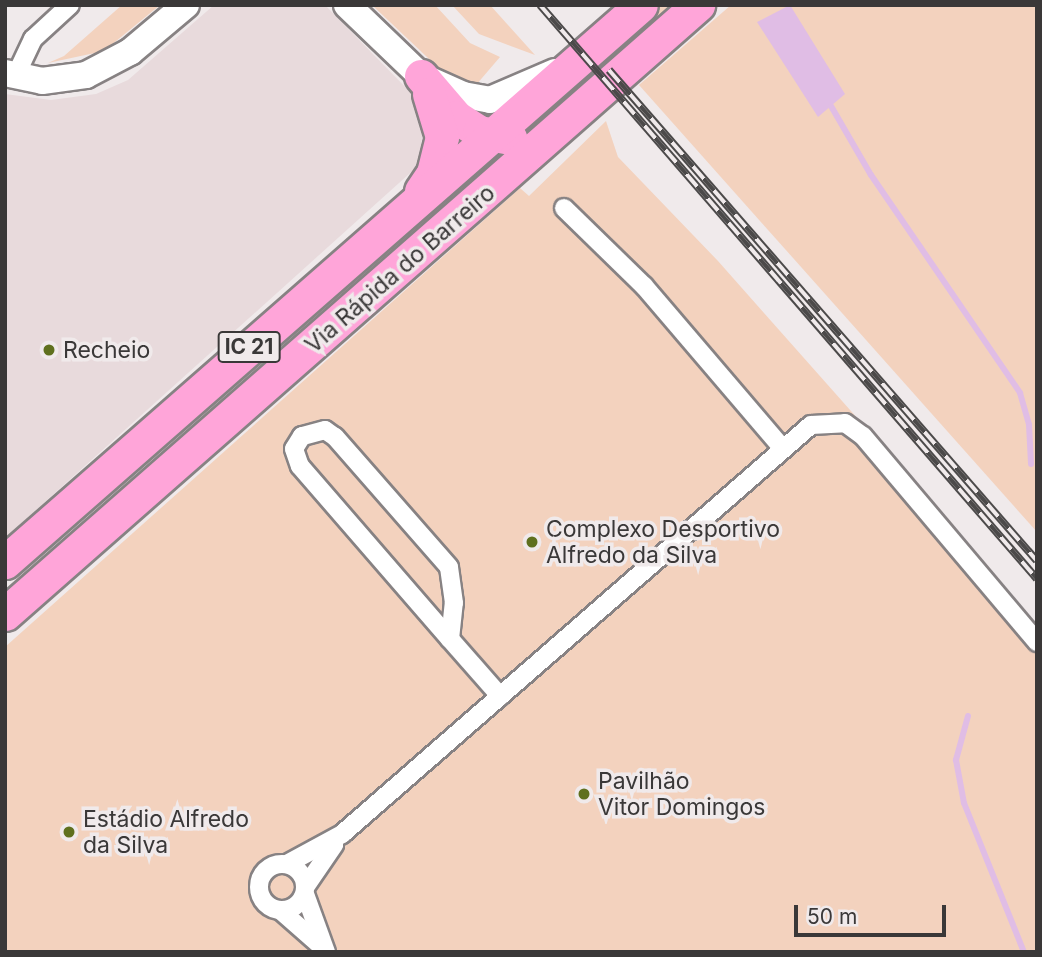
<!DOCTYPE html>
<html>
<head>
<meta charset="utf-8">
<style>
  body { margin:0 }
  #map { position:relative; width:1042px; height:957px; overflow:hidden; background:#f0eaeb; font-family:Inter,sans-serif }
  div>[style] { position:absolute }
  .built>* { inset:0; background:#e8dadc }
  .green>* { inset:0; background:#f3d2be }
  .water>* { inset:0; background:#e0bde5 }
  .stream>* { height:6px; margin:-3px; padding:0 3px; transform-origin:3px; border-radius:3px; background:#e0bde5 }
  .roads { filter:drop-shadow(2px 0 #878283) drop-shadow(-2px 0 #878283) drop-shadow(0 2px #878283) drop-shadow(0 -2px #878283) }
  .street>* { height:18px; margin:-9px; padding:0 9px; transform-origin:9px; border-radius:9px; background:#fff }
  .street>.ring { margin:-9px; padding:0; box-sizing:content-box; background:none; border:18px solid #fff; border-radius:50% }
  .secondary>* { height:26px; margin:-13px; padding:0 13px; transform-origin:13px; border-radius:13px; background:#fff }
  .highway>* { height:33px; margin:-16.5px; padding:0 16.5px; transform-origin:16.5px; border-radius:16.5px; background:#ffa5d9 }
  .rail>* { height:8px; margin-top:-4px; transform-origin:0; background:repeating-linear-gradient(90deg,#f0eaeb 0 16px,#4c4a4a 0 32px); box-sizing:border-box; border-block:2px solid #4c4a4a }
  .dots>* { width:19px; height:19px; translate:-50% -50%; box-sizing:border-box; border:4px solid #f0eaeb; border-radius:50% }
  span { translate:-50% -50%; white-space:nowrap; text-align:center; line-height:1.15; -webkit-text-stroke:7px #f0eaeb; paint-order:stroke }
  .shield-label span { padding:2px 5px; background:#f0eaeb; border:2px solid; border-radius:5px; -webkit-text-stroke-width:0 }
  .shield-label { font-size:21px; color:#3a3838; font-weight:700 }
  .street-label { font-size:23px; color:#3a3838 }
  .poi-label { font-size:23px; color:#3a3838 }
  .left { translate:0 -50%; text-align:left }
  .frame { position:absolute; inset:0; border:7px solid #3a3838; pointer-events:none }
  .scale { position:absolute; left:794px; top:905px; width:152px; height:32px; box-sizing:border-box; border:4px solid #3a3838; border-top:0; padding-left:9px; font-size:21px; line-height:24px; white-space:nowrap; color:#3a3838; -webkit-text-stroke:5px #f0eaeb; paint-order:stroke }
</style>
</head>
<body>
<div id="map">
  <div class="built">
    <i style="clip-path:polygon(214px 5px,326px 6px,415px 97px,424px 118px,419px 165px,5px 538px,5px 94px,51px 100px,96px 94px,128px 80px)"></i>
  </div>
  <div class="green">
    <i style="clip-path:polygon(122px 5px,160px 5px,104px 51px,48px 63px,64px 56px)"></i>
    <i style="clip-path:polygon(372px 5px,435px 5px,470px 43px,500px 57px,476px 85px,457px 80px,446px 75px)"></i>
    <i style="clip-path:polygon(452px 5px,490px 5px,535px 55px,479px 34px)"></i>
    <i style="clip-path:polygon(661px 5px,681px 5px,531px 133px,518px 131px)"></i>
    <i style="clip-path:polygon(731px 5px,1037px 5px,1037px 532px,639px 85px)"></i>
    <i style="clip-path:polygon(606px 121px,618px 157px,718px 261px,874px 437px,861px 448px,1037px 654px,1037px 952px,5px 952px,5px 647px,520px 188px,529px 196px)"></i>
  </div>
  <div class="water">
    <i style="clip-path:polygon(790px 5px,845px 94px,818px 117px,757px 22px)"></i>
  </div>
  <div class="stream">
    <i style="left:831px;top:106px;width:80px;rotate:59.9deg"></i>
    <i style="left:871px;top:175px;width:264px;rotate:55.6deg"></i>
    <i style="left:1020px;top:393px;width:33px;rotate:74deg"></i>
    <i style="left:1029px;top:425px;width:39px;rotate:87deg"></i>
    <i style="left:968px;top:716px;width:46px;rotate:105.3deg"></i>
    <i style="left:956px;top:760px;width:44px;rotate:79.5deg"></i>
    <i style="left:964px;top:803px;width:161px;rotate:68.1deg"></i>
  </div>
  <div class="roads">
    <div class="street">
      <i style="left:15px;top:77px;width:42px;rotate:-64.7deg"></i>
      <i style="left:33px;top:39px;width:50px;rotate:-42.6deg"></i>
      <i style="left:564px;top:208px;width:112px;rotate:44.3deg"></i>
      <i style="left:644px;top:286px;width:214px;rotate:49.5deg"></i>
      <i style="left:450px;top:639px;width:36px;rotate:-84deg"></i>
      <i style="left:454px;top:603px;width:36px;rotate:-98deg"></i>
      <i style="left:449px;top:567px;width:173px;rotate:-131.2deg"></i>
      <i style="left:335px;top:437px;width:12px;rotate:-145deg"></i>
      <i style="left:325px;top:430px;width:24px;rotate:165deg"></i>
      <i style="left:302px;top:436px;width:15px;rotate:122deg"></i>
      <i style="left:294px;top:449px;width:18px;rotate:71deg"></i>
      <i style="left:300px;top:466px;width:229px;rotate:49.1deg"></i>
      <i style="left:450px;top:639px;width:76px;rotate:48.7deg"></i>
      <i class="ring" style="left:259px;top:864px;width:28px;height:28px"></i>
      <i style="left:287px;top:864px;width:63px;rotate:-28.6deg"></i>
      <i style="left:342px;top:834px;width:622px;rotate:-41.09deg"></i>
      <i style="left:811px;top:425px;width:34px;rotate:-3deg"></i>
      <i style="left:845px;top:423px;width:22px;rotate:36deg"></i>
      <i style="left:863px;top:436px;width:270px;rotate:49.8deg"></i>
      <i style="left:306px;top:886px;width:50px;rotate:-55.7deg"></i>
      <i style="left:305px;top:894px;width:62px;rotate:70.1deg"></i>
      <i style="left:280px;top:910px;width:53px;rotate:41.2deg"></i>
    </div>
    <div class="secondary">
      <i style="left:347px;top:5px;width:103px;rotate:43.8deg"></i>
      <i style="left:421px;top:76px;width:46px;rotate:24.3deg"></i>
      <i style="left:463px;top:95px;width:27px;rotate:10deg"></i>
      <i style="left:490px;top:100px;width:71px;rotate:-23.3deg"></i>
      <i style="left:5px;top:73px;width:38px;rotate:12deg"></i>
      <i style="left:42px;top:81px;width:44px;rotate:-7.8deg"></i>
      <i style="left:86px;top:75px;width:50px;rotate:-27.6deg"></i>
      <i style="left:130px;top:52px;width:73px;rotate:-40deg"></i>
    </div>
    <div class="highway">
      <i style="left:421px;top:76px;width:54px;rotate:49.5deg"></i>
      <i style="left:456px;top:117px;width:27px;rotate:33deg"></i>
      <i style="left:479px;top:132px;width:32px;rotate:11deg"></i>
      <i style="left:421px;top:191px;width:22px;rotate:-56deg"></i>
      <i style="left:433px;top:173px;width:37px;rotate:-76deg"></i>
      <i style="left:442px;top:137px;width:45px;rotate:-106.8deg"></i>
      <i style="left:5px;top:562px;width:845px;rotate:-41.21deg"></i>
      <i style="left:5px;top:614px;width:923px;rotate:-41.31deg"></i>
    </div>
  </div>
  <div class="rail">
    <i style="left:540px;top:5px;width:759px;rotate:49.11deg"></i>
    <i style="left:609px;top:70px;width:651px;rotate:48.92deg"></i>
  </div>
  <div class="dots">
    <i style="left:49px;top:350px;background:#5f701e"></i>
    <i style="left:532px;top:542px;background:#5f701e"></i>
    <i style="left:584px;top:794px;background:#5f701e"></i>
    <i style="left:69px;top:832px;background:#5f701e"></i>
  </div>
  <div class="shield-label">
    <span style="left:249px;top:347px">IC 21</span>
  </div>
  <div class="street-label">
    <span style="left:400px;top:269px;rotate:-41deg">Via Rápida do Barreiro</span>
  </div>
  <div class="poi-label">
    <span class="left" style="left:63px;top:350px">Recheio</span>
    <span class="left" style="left:546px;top:542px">Complexo Desportivo<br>Alfredo da Silva</span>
    <span class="left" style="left:598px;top:794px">Pavilhão<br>Vitor Domingos</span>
    <span class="left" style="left:83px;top:832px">Estádio Alfredo<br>da Silva</span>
  </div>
  <div class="frame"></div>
  <div class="scale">50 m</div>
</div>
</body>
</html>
